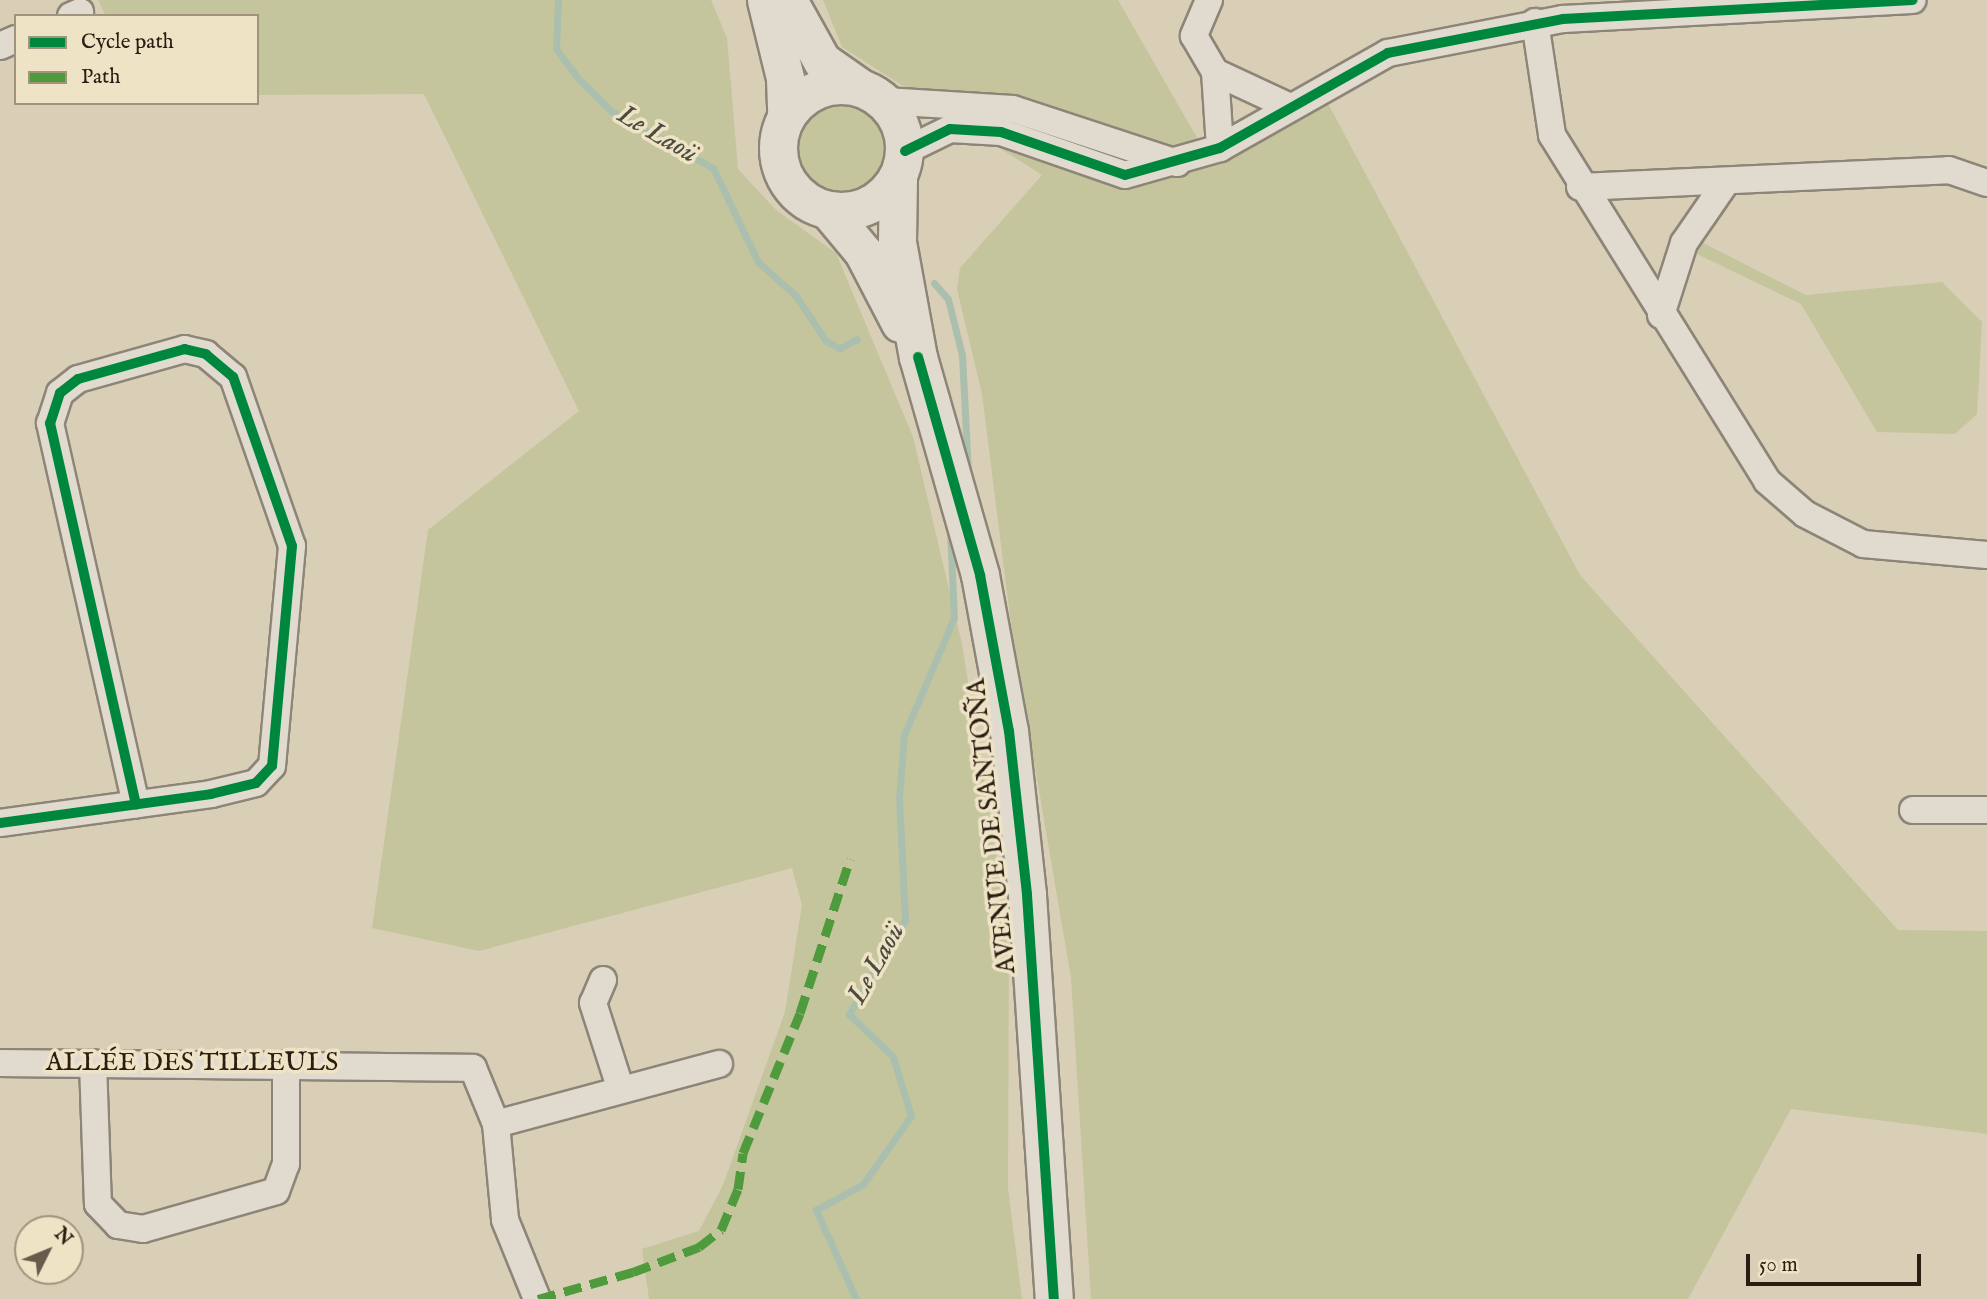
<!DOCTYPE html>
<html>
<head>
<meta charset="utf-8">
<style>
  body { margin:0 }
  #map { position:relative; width:1987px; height:1299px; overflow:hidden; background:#d9ceb6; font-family:"IM FELL English",serif }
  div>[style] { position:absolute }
  .green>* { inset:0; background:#c4c59d }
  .round { border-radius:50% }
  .stream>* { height:7px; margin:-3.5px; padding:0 3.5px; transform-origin:3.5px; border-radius:3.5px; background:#abbfae }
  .roads { filter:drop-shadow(2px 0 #8d8577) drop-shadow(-2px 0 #8d8577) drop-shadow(0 2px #8d8577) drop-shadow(0 -2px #8d8577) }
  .minor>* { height:26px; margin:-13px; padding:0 13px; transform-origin:13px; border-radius:13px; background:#e1dbcf }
  .secondary>* { height:37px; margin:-18.5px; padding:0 18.5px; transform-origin:18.5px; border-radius:18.5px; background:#e1dbcf }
  .secondary>.ring { margin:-18.5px; padding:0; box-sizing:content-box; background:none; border:37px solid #e1dbcf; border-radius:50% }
  .quiet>* { height:9px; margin-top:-4.5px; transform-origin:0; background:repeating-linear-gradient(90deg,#4f9a3d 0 18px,transparent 0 27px) }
  .cycleway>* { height:10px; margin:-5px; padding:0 5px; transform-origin:5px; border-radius:5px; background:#00873e }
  span { translate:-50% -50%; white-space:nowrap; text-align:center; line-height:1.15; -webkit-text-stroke:7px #efe3c6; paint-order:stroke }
  .street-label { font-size:26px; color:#2a1d13 }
  .water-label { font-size:28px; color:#4b4c40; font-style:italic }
  .legend { position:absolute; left:14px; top:14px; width:245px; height:91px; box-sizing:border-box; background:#efe3c6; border:2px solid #a0947e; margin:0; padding:9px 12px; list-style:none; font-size:21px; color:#2a1d13 }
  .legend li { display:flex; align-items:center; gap:14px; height:35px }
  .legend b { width:35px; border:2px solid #a0947e }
  .north { position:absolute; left:14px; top:1215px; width:70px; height:70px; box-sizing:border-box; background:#efe3c6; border:2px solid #a0947e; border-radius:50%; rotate:47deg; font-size:19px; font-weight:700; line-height:28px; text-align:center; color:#2a1d13 }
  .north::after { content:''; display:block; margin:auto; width:24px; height:32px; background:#675b4c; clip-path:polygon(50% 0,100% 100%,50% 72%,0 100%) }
  .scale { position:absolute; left:1746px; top:1254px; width:175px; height:32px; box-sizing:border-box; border:4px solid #2a1d13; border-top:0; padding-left:9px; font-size:21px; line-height:24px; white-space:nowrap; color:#2a1d13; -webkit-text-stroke:5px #efe3c6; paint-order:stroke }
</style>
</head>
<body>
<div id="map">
  <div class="green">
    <i style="clip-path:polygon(98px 0,711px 0,727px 38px,738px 169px,776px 210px,836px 253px,913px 437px,962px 644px,1009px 936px,1008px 1188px,1022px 1299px,649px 1299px,642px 1249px,699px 1231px,723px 1185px,785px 1012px,802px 905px,792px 868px,479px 951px,372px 928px,428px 530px,579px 411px,424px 94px,257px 95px,257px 16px,106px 16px)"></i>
    <i style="clip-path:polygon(823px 0,1118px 0,1212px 164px,1324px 96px,1580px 575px,1898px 930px,1987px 931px,1987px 1134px,1791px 1109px,1688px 1299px,1091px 1299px,1071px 978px,1012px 632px,982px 394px,957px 289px,960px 268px,1042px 175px,842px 47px)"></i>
    <i class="round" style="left:793px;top:101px;width:94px;height:94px"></i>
    <i style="clip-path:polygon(1701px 242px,1806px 295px,1942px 282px,1982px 322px,1977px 414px,1955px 434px,1877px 432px,1801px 304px,1697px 254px)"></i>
  </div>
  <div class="stream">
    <i style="left:558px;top:0;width:49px;rotate:92.3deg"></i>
    <i style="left:556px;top:49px;width:34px;rotate:53deg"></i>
    <i style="left:576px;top:76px;width:48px;rotate:45deg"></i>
    <i style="left:610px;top:110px;width:118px;rotate:29.4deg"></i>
    <i style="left:713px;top:168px;width:104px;rotate:64.4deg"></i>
    <i style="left:758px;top:262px;width:51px;rotate:41.8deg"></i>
    <i style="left:796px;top:296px;width:54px;rotate:56.3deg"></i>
    <i style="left:826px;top:341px;width:16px;rotate:27deg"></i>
    <i style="left:840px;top:348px;width:19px;rotate:-28deg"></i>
    <i style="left:934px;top:283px;width:21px;rotate:49deg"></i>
    <i style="left:948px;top:299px;width:58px;rotate:76deg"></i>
    <i style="left:962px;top:355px;width:117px;rotate:87.1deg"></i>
    <i style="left:856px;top:1299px;width:98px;rotate:-114.2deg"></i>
    <i style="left:816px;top:1210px;width:54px;rotate:-29deg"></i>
    <i style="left:863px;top:1184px;width:83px;rotate:-54.8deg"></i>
    <i style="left:911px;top:1116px;width:62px;rotate:-107deg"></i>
    <i style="left:893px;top:1057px;width:62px;rotate:-135.7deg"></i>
    <i style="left:849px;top:1014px;width:109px;rotate:-59.2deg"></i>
    <i style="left:905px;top:920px;width:122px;rotate:-92.8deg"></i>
    <i style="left:899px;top:798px;width:63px;rotate:-85.5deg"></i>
    <i style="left:904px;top:735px;width:127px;rotate:-66.9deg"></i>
    <i style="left:954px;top:618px;width:87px;rotate:-92.6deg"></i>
  </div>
  <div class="roads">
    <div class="minor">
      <i style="left:1209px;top:0;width:39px;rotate:113deg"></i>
      <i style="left:1194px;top:36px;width:42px;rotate:59.7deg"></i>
      <i style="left:1215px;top:72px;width:76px;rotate:86.2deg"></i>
      <i style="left:71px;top:16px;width:10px;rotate:-24deg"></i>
      <i style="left:1535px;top:22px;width:114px;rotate:81.4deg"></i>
      <i style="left:1552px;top:135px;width:407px;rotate:58.1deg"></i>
      <i style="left:1767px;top:481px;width:50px;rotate:41deg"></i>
      <i style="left:1805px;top:514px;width:65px;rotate:27.3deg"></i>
      <i style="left:1863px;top:544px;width:124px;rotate:5.1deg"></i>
      <i style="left:0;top:46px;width:17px;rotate:-24deg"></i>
      <i style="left:1215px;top:72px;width:83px;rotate:25deg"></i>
      <i style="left:885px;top:101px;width:128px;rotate:3.6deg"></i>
      <i style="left:1013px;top:109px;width:173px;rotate:18.2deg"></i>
      <i style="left:905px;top:151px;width:50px;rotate:-26.1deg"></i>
      <i style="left:950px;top:129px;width:51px;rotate:3.4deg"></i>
      <i style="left:1001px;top:132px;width:131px;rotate:19.1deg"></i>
      <i style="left:1125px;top:175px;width:99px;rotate:-15.9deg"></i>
      <i style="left:1220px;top:148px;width:193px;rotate:-29.5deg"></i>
      <i style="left:1388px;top:53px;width:178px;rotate:-11deg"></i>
      <i style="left:1563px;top:19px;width:350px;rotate:-3.1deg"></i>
      <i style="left:1580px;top:187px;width:369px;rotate:-2.6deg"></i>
      <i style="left:1949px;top:170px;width:40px;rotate:18.9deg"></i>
      <i style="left:1661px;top:315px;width:76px;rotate:-72.3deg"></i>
      <i style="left:1684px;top:243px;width:70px;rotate:-55.4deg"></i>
      <i style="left:1913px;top:810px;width:74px"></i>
      <i style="left:0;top:823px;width:213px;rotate:-7.8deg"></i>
      <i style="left:211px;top:794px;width:46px;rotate:-13.7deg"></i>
      <i style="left:256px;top:783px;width:23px;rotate:-47deg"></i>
      <i style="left:272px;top:766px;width:221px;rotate:-84.8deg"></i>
      <i style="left:292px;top:546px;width:179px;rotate:-109.2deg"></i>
      <i style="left:233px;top:377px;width:35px;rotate:-140deg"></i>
      <i style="left:206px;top:354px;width:22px;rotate:-167deg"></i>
      <i style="left:185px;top:349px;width:111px;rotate:164.3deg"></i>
      <i style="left:78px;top:379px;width:23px;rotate:142deg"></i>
      <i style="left:60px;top:393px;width:32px;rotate:108deg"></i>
      <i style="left:50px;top:423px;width:391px;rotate:77.3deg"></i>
      <i style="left:603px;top:980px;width:25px;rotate:113deg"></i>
      <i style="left:593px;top:1003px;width:91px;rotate:72.2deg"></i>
      <i style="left:0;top:1063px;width:473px;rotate:0.6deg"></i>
      <i style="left:473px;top:1068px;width:61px;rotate:67.7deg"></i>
      <i style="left:496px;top:1124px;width:96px;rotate:84.6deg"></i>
      <i style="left:505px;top:1220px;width:85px;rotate:67.9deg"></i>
      <i style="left:93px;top:1063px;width:141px;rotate:88deg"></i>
      <i style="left:98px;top:1204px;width:29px;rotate:46deg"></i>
      <i style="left:118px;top:1225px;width:25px;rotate:9deg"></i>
      <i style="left:143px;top:1229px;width:138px;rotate:-15.9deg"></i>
      <i style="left:276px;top:1191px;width:29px;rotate:-70deg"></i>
      <i style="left:286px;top:1164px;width:100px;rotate:-90deg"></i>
      <i style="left:496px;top:1124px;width:231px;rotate:-15.1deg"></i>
    </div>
    <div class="secondary">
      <i style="left:766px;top:0;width:80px;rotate:76.3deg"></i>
      <i style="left:785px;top:78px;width:37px;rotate:88deg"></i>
      <i style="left:788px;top:0;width:70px;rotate:60.9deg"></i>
      <i style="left:822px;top:61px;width:44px;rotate:34.8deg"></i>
      <i class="ring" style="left:778px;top:85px;width:89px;height:89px"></i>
      <i style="left:898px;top:178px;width:64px;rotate:90.9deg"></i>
      <i style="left:897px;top:242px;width:117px;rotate:79.7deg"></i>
      <i style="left:918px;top:357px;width:227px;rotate:74.1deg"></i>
      <i style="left:980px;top:575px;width:159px;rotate:79.5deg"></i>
      <i style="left:1009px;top:731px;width:165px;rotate:83.7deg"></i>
      <i style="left:1027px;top:895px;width:405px;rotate:86.2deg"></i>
      <i style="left:828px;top:210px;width:55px;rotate:50.2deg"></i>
      <i style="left:863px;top:252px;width:80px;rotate:62.5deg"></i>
    </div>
  </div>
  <div class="quiet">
    <i style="left:538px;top:1299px;width:99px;rotate:-15.9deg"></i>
    <i style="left:633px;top:1272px;width:71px;rotate:-20.7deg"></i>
    <i style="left:699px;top:1247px;width:28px;rotate:-38deg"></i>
    <i style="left:721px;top:1230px;width:44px;rotate:-67.5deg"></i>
    <i style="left:738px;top:1189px;width:36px;rotate:-82deg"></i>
    <i style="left:743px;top:1153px;width:151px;rotate:-67.8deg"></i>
    <i style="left:800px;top:1013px;width:162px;rotate:-72deg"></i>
  </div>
  <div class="cycleway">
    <i style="left:905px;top:151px;width:50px;rotate:-26.1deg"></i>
    <i style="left:950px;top:129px;width:51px;rotate:3.4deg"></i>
    <i style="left:1001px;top:132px;width:131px;rotate:19.1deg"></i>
    <i style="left:1125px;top:175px;width:99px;rotate:-15.9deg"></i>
    <i style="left:1220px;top:148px;width:193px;rotate:-29.5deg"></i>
    <i style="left:1388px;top:53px;width:178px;rotate:-11deg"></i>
    <i style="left:1563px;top:19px;width:350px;rotate:-3.1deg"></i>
    <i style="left:918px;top:357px;width:227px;rotate:74.1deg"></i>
    <i style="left:980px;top:575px;width:159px;rotate:79.5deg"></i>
    <i style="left:1009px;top:731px;width:165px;rotate:83.7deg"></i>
    <i style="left:1027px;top:895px;width:405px;rotate:86.2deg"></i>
    <i style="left:0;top:823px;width:213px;rotate:-7.8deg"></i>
    <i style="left:211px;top:794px;width:46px;rotate:-13.7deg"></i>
    <i style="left:256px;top:783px;width:23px;rotate:-47deg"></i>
    <i style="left:272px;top:766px;width:221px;rotate:-84.8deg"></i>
    <i style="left:292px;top:546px;width:179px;rotate:-109.2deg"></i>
    <i style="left:233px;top:377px;width:35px;rotate:-140deg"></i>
    <i style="left:206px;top:354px;width:22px;rotate:-167deg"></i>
    <i style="left:185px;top:349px;width:111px;rotate:164.3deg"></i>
    <i style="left:78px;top:379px;width:23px;rotate:142deg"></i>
    <i style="left:60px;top:393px;width:32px;rotate:108deg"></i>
    <i style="left:50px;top:423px;width:391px;rotate:77.3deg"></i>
  </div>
  <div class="street-label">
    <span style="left:992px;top:826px;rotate:-96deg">AVENUE DE SANTOÑA</span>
    <span style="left:192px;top:1063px">ALLÉE DES TILLEULS</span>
  </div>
  <div class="water-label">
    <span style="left:657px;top:135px;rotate:30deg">Le Laoü</span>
    <span style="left:877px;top:964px;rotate:-61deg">Le Laoü</span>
  </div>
  <ul class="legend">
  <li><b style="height:9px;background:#00873e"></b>Cycle path</li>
  <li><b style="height:9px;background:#4f9a3d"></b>Path</li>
  </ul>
  <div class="north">N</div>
  <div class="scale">50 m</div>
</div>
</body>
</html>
